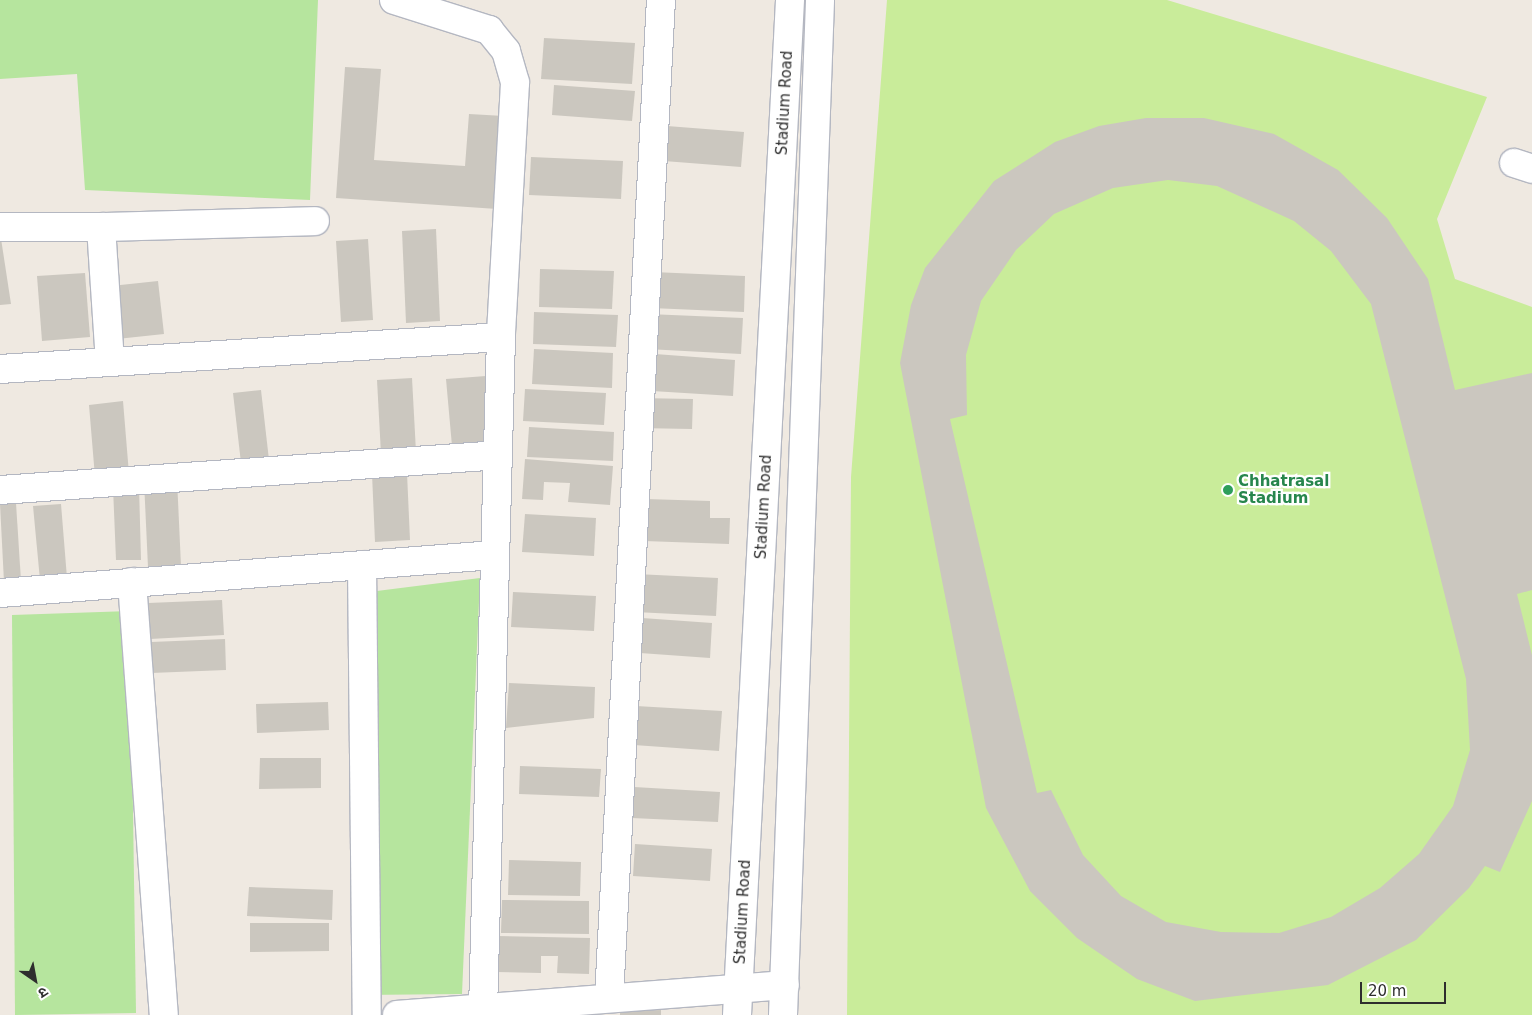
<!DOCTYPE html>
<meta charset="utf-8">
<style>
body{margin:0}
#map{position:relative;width:1532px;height:1015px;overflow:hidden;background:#efe9e1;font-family:"DejaVu Sans","Noto Sans Devanagari",sans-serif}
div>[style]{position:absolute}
.green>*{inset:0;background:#b6e59e}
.pitch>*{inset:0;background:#c9ec9a}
.building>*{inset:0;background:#cbc7bf}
.roads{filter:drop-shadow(1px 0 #b4b7c1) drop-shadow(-1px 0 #b4b7c1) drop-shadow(0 1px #b4b7c1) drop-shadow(0 -1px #b4b7c1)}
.minor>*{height:28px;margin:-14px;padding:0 14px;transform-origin:14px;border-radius:14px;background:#fff}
.dots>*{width:14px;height:14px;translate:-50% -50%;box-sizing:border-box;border:2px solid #fff;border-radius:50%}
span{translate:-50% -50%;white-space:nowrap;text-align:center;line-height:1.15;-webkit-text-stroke:4.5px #fff;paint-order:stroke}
.street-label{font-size:15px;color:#2e2e2e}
.leisure-label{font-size:15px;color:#27864d;font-weight:700}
.left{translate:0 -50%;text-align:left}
.north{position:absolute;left:10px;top:955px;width:50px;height:50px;-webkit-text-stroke:4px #fff;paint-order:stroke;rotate:147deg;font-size:14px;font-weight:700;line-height:20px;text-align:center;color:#2e2e2e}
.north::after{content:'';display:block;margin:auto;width:18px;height:22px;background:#2e2e2e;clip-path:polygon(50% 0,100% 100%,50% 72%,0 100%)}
.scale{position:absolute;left:1360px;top:982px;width:86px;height:22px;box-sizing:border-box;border:2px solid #2e2e2e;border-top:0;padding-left:6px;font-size:15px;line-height:18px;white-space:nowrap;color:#2e2e2e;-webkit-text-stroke:4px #fff;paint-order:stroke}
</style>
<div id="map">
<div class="green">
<div style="clip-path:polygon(0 0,318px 0,310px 200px,85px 190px,77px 74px,0 79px)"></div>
<div style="clip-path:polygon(480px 578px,462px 994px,361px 995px,353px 594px)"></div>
<div style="clip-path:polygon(130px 611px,136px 1013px,15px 1015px,12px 615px)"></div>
</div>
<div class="pitch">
<div style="clip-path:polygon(887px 0,1167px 0,1487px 97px,1437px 219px,1455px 279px,1532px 307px,1532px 1015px,847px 1015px,851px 477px)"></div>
</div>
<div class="building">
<div style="clip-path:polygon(544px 38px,635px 43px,632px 84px,541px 79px)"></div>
<div style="clip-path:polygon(345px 67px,381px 69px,374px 160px,465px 166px,469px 114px,504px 116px,497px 209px,336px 198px)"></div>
<div style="clip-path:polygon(554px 85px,635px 91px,632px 121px,552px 115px)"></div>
<div style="clip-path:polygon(evenodd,1146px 118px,1204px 118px,1274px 134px,1338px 170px,1387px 218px,1428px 279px,1455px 390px,1532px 373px,1532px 590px,1517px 594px,1532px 655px,1532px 801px,1500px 872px,1485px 866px,1469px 888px,1416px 940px,1328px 985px,1195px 1001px,1137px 979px,1077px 938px,1030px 891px,986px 808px,900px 363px,911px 305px,925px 268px,994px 181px,1055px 142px,1099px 126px,1146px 118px,1168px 180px,1217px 186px,1294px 221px,1331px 251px,1371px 304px,1466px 679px,1470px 750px,1453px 806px,1419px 854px,1380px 888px,1331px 917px,1279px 933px,1221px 932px,1166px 922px,1121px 896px,1083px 855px,1051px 790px,1037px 793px,950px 419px,967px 415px,966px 355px,981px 301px,1016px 250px,1054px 214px,1113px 188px,1168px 180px)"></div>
<div style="clip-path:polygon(667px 126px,744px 132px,741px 167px,664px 161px)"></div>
<div style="clip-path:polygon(531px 157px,623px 161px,621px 199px,529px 195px)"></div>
<div style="clip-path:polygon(436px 229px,440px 321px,406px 323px,402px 231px)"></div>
<div style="clip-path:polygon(0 232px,11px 304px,0 305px)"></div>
<div style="clip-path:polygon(368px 239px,373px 320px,341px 322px,336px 241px)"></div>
<div style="clip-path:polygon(540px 269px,614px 271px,612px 309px,539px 307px)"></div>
<div style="clip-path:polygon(653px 272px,745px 276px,744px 312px,651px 308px)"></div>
<div style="clip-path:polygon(85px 273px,90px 337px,42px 341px,37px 276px)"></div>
<div style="clip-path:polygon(158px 281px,164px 334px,117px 339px,111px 286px)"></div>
<div style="clip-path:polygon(534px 312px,618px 315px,616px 347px,533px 344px)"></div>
<div style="clip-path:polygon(648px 314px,743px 318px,741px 354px,647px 349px)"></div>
<div style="clip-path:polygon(534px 349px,613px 353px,612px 388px,532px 384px)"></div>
<div style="clip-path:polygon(655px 354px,735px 360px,733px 396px,652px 391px)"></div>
<div style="clip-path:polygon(486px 376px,492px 442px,452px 446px,446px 379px)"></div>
<div style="clip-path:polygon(412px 378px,416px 452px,381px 454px,377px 380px)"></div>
<div style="clip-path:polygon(525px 389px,606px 393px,604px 425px,523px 421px)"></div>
<div style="clip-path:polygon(261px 390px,269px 460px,241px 463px,233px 393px)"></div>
<div style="clip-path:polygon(637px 398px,693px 399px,692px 429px,637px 428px)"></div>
<div style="clip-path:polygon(123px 401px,129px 474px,95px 477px,89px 405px)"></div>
<div style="clip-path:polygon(529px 427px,614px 432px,613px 461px,527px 457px)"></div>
<div style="clip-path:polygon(525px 459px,613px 466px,610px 505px,568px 502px,570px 483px,544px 482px,543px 500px,522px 499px)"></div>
<div style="clip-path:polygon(407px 473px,410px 540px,375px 542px,372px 474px)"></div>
<div style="clip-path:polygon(177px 479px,181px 566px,148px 567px,144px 481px)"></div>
<div style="clip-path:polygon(139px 486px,141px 560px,116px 560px,113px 487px)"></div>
<div style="clip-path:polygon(646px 499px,710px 501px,710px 518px,730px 518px,729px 544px,644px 541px)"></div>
<div style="clip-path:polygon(16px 503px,21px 581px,4px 582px,0 504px)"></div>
<div style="clip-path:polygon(61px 504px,67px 578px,40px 580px,33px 506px)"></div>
<div style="clip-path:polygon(525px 514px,596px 518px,594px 556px,522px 552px)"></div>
<div style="clip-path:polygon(636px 574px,718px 578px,716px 616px,635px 612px)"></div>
<div style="clip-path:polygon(513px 592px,596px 596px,594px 631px,511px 627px)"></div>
<div style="clip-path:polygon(222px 600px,224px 635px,150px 639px,148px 603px)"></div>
<div style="clip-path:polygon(628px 617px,712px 623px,710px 658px,626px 652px)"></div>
<div style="clip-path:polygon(225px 639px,226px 670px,151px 673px,151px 642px)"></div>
<div style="clip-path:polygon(509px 683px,595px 687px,594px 718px,506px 728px)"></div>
<div style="clip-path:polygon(328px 702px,329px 730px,257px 733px,256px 704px)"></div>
<div style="clip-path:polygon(636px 706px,722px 711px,719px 751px,634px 745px)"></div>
<div style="clip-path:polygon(260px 758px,321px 758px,321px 788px,259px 789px)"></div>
<div style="clip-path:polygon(520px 766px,601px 769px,599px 797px,519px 794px)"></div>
<div style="clip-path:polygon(634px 787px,720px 792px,718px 822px,632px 818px)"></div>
<div style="clip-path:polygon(635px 844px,712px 849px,710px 881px,633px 876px)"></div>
<div style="clip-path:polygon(509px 860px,581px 862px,580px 896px,508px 895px)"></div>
<div style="clip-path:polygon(249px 887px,333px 890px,332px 920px,247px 916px)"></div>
<div style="clip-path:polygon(502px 900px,589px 901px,589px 934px,501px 933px)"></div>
<div style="clip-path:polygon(250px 923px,329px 923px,329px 951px,250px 952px)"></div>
<div style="clip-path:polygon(497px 936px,590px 938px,589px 974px,557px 973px,558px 956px,541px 956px,541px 973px,496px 972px)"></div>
<div style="clip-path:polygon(661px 1010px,661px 1015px,620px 1015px,620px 1011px)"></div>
</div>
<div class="roads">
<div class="minor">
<div style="left:394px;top:0;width:100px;rotate:17.5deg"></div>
<div style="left:489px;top:30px;width:27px;rotate:51deg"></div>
<div style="left:506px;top:51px;width:33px;rotate:74deg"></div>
<div style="left:515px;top:83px;width:254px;rotate:93.2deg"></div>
<div style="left:501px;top:337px;width:672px;rotate:91.53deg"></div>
<div style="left:1514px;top:163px;width:19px;rotate:18deg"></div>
<div style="left:0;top:227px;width:101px"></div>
<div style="left:101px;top:227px;width:135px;rotate:86.2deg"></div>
<div style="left:101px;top:227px;width:214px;rotate:-1.6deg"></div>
<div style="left:0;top:369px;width:502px;rotate:-3.65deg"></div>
<div style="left:0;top:490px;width:498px;rotate:-4deg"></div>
<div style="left:362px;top:565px;width:450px;rotate:89.4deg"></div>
<div style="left:132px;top:582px;width:434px;rotate:85.8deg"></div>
<div style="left:0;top:593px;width:496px;rotate:-4.4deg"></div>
<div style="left:609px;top:998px;width:999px;rotate:-87.02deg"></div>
<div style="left:397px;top:1015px;width:389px;rotate:-4.4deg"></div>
<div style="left:737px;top:1015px;width:1016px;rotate:-87.01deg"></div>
<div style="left:783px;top:1015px;width:1016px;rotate:-87.91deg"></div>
</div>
</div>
<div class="dots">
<div style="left:1228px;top:490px;background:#2e9e5b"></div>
</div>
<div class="street-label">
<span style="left:785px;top:103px;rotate:-87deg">Stadium Road</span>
<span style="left:764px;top:507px;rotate:-87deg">Stadium Road</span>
<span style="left:743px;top:912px;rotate:-87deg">Stadium Road</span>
</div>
<div class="leisure-label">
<span class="left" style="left:1238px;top:490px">Chhatrasal<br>Stadium</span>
</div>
<div class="north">उ</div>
<div class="scale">20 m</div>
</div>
